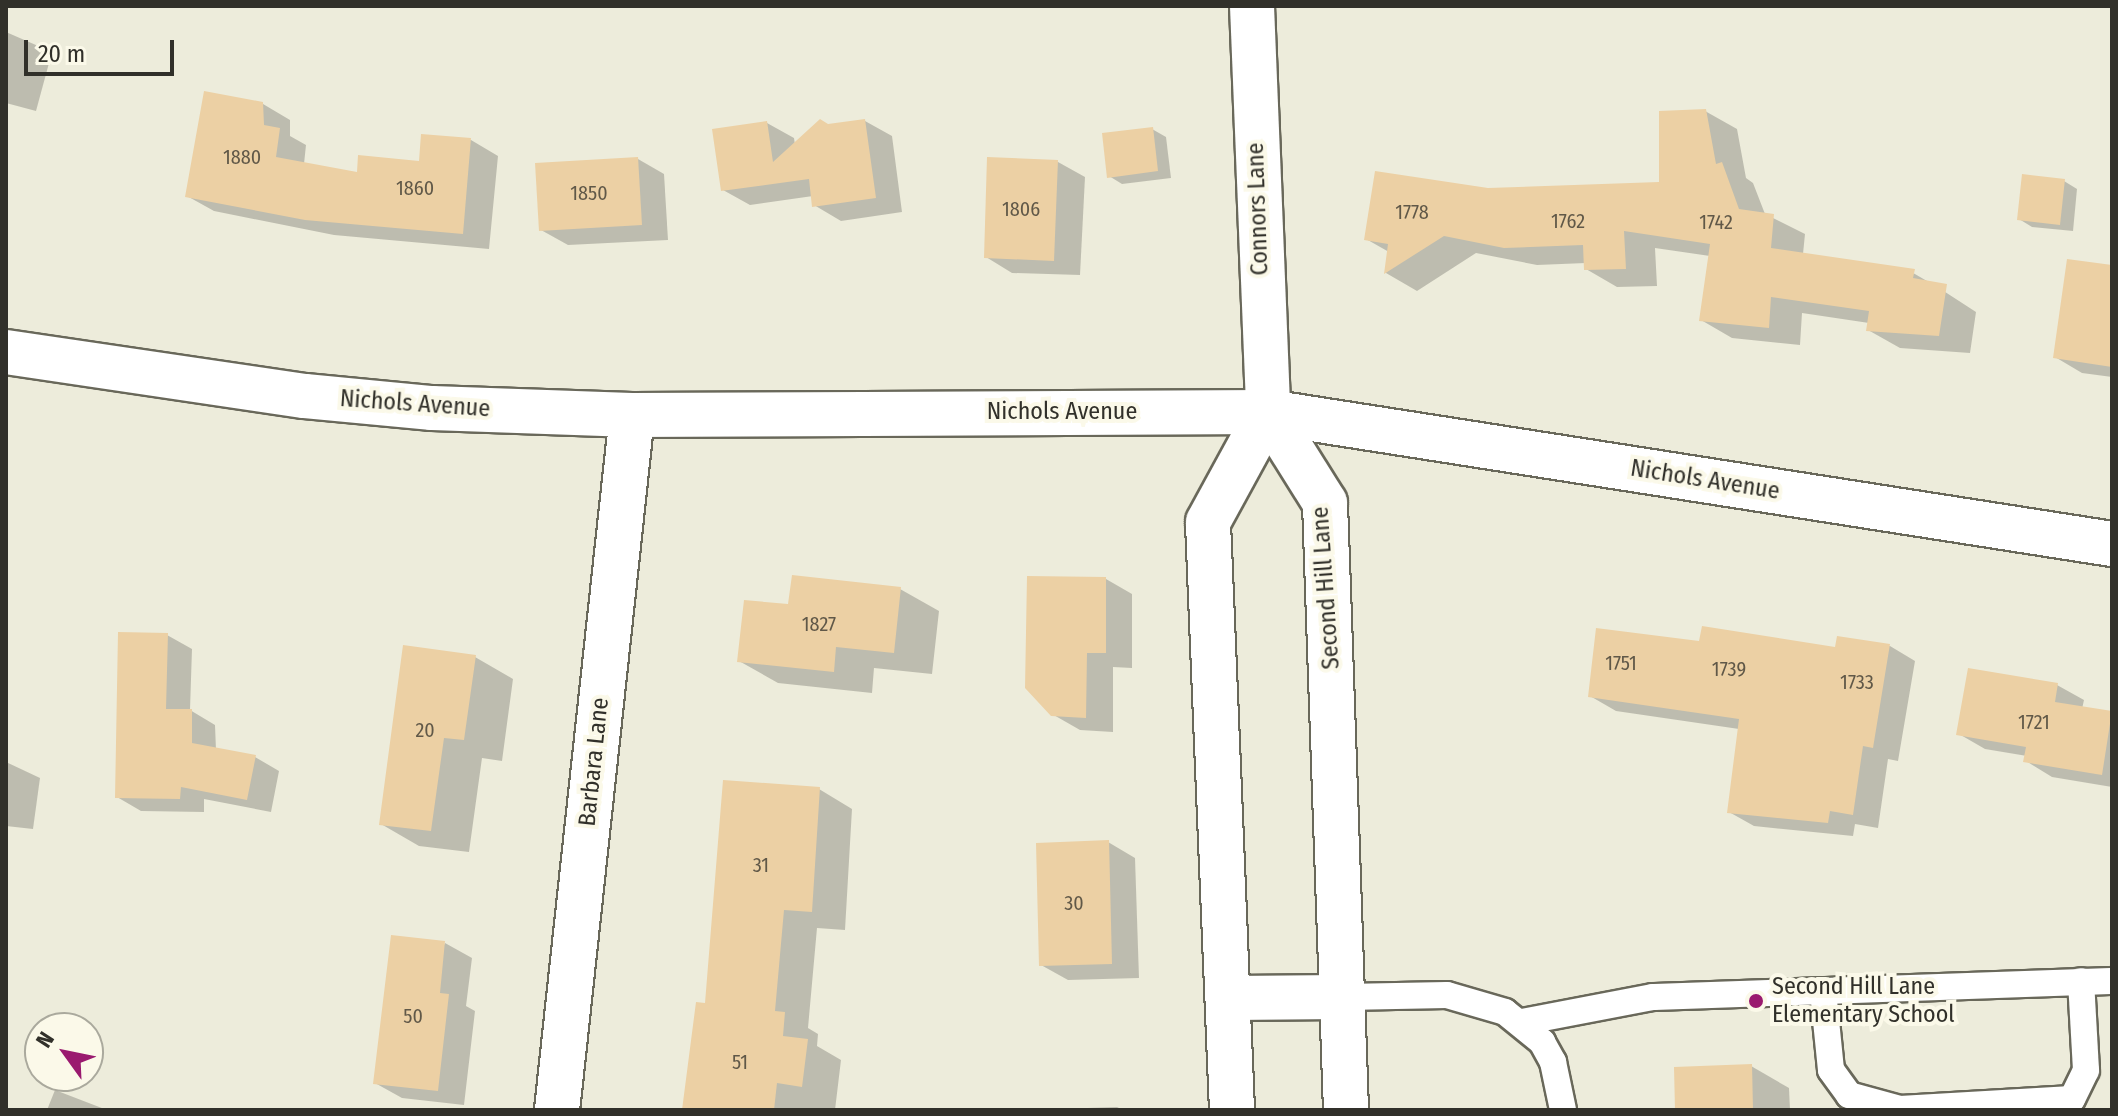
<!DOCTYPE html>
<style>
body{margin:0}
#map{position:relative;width:2118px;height:1116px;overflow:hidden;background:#edecdb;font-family:"Fira Sans Condensed",sans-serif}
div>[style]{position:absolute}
.shadow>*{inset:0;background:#0003}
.building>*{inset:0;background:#ecd0a4}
.roads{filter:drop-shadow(2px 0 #69685a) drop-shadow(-2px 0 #69685a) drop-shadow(0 2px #69685a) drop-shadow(0 -2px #69685a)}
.service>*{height:26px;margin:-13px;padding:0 13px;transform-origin:13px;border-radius:13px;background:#fff}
.minor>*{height:44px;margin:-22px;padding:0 22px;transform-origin:22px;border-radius:22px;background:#fff}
.tertiary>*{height:44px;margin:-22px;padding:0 22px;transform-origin:22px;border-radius:22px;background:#fff}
.secondary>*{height:44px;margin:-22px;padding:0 22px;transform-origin:22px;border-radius:22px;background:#fff}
.dots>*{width:22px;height:22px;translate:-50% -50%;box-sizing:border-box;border:4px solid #fbf9e9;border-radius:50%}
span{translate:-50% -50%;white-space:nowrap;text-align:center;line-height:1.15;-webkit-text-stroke:8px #fbf9e9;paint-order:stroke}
.number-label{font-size:20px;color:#605848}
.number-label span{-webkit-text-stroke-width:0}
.street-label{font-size:24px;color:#31302a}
.poi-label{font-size:24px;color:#31302a}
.left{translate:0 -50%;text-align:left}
.frame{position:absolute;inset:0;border:8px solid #31302a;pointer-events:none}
.north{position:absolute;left:24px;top:1012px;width:80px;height:80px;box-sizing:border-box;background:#fbf9e9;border:2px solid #aaa99d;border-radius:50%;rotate:303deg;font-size:22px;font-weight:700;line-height:32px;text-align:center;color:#31302a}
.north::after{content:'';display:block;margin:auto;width:28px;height:36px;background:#9a1a6f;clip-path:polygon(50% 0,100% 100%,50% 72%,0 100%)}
.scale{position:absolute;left:24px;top:40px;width:150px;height:36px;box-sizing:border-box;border:4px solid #31302a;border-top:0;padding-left:10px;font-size:24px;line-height:28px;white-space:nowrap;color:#31302a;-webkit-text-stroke:6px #fbf9e9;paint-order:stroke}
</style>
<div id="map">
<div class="shadow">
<div style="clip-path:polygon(6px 32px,52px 52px,36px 111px,6px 103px)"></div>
<div style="clip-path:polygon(263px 104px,290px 120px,290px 136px,306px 145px,304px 164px,359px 174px,421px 163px,423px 136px,471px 140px,498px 156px,489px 249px,334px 235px,214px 211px,187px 196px)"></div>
<div style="clip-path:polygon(1705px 111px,1737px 129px,1746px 178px,1753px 183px,1765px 214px,1805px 234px,1803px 254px,1908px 270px,1939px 288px,1976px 312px,1970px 353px,1900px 348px,1868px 330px,1869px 323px,1802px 313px,1800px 345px,1732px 338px,1701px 320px,1710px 256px,1655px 248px,1657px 286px,1617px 287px,1586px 269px,1586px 263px,1537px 265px,1476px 253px,1417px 291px,1386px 273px,1389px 252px,1366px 239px,1488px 190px,1661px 184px)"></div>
<div style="clip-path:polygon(865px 121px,892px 136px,902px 212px,841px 221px,814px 205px,813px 196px,750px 205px,723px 190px,767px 123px,794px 138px,795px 145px,828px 126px)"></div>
<div style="clip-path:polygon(1152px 129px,1166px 137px,1171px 178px,1122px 184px,1109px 176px)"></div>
<div style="clip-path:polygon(638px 159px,664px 174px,668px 240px,568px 245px,541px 230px)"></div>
<div style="clip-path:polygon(989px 159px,1058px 162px,1085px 177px,1080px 275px,1012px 273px,986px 257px)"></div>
<div style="clip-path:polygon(2064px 181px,2077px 189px,2073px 231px,2032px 227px,2019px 219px)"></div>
<div style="clip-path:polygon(2112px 316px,2112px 377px,2082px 373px,2055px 357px)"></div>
<div style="clip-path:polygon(1106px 579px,1132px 594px,1132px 668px,1113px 667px,1113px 732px,1080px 730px,1052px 714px)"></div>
<div style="clip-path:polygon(900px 589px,939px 611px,932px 674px,874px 668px,872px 693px,778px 683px,739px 661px,790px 606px)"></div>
<div style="clip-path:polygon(167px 635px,192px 649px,190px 710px,215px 725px,216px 750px,255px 757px,279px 771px,271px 812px,204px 799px,204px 812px,141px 811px,117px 797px)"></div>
<div style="clip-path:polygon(1701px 643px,1837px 650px,1890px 646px,1915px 661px,1898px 761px,1888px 759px,1878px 828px,1855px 824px,1853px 836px,1754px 826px,1729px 812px,1739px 729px,1616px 711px,1590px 696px)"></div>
<div style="clip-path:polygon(475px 657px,513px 679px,502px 761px,482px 758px,469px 852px,419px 846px,381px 824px)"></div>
<div style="clip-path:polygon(2057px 685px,2084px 700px,2082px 709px,2112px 714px,2112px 787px,2052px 777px,2026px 761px,2027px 756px,1985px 749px,1959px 734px)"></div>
<div style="clip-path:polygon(6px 762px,40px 778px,33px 829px,6px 826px)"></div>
<div style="clip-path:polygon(819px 789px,852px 809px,845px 930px,817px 928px,808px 1028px,818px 1034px,817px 1046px,841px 1060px,835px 1110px,684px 1110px,706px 1005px)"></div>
<div style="clip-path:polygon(1108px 842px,1135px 858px,1139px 978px,1068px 980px,1041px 965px)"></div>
<div style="clip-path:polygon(445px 943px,472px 958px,466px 1006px,475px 1011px,464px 1105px,402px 1098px,375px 1083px)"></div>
<div style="clip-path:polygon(1751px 1066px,1789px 1088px,1790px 1110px,1677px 1110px)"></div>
<div style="clip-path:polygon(55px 1090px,107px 1110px,47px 1110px)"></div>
<div style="clip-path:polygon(1117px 1107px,1123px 1110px,1057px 1110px,1057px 1109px)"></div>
</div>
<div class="building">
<div style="clip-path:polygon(204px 91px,263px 102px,264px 125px,280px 128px,276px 157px,357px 172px,358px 155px,419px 161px,421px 134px,471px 138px,463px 234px,305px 220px,185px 197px)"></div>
<div style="clip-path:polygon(1706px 109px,1716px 164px,1722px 162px,1739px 209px,1774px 214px,1771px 248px,1915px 269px,1913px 278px,1947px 284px,1939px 336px,1866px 331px,1869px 311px,1771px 297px,1769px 328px,1699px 321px,1710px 244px,1624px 231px,1626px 269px,1584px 270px,1583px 245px,1504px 248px,1444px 236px,1384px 274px,1388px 244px,1364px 240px,1375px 171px,1488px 188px,1659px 182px,1659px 111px)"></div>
<div style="clip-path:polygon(820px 119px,828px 124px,865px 119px,876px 198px,812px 207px,809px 179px,721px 191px,712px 129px,767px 121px,773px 162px)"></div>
<div style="clip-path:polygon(1153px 127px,1158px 171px,1107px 178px,1102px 133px)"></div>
<div style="clip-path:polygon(638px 157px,642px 225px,539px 231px,535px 163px)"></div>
<div style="clip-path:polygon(987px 157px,1058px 160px,1054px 261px,984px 258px)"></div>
<div style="clip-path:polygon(2022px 174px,2065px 179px,2060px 225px,2017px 220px)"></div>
<div style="clip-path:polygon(2067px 259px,2112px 265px,2112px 367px,2053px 358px)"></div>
<div style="clip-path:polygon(792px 575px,901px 587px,894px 653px,836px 647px,834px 672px,737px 662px,744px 600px,788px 604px)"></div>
<div style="clip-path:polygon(1027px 576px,1106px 577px,1106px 653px,1087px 653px,1086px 718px,1051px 716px,1025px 688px)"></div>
<div style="clip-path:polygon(1702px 626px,1835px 647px,1837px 636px,1890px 644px,1873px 748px,1863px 746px,1853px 815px,1830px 811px,1828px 823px,1727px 813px,1739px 719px,1588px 697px,1596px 628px,1699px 641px)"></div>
<div style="clip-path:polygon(118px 632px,168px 633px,166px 709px,192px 709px,192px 743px,256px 755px,247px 800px,181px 787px,180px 799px,115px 798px)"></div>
<div style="clip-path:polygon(403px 645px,476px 655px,464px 740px,444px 738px,431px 831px,379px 825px)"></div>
<div style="clip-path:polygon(1968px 668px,2058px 683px,2055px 702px,2112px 711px,2102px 775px,2023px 762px,2026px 747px,1956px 735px)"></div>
<div style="clip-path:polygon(723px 780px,820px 787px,812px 912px,784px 910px,775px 1011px,785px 1012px,783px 1036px,808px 1039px,802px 1087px,777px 1083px,774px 1110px,682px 1110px,696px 1002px,705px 1003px)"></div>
<div style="clip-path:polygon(1109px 840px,1112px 964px,1039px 966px,1036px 843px)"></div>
<div style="clip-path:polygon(391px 935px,445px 941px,440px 993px,449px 994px,438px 1091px,373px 1084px)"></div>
<div style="clip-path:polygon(1752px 1064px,1753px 1110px,1675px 1110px,1674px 1067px)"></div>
</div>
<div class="roads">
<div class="service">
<div style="left:1823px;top:991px;width:79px;rotate:84.2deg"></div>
<div style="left:1831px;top:1070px;width:31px;rotate:54deg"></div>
<div style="left:1849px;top:1095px;width:53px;rotate:15.4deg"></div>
<div style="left:1900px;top:1109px;width:172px;rotate:-3.3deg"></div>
<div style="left:2072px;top:1099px;width:32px;rotate:-64deg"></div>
<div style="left:2086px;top:1070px;width:89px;rotate:-93.2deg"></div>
<div style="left:1345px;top:997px;width:102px;rotate:-1.1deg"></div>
<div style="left:1447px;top:995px;width:60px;rotate:16.3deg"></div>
<div style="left:1505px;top:1012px;width:48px;rotate:39deg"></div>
<div style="left:1542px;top:1042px;width:23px;rotate:61deg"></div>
<div style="left:1553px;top:1062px;width:49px;rotate:78.2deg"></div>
<div style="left:1522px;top:1022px;width:133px;rotate:-10.8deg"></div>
<div style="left:1653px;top:997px;width:459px;rotate:-2deg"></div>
</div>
<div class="minor">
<div style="left:557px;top:1110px;width:699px;rotate:-83.84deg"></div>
</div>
<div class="tertiary">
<div style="left:1252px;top:6px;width:406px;rotate:87.7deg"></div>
<div style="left:1268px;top:412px;width:107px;rotate:57.9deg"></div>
<div style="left:1325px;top:503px;width:607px;rotate:88.02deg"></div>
<div style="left:1228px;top:998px;width:117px;rotate:-0.5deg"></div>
<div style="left:1232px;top:1110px;width:588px;rotate:-92.34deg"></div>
<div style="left:1208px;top:522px;width:125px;rotate:-61.4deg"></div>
</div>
<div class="secondary">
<div style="left:6px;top:352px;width:302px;rotate:8.4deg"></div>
<div style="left:305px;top:396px;width:128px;rotate:5.4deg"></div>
<div style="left:432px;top:408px;width:200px;rotate:2deg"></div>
<div style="left:632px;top:415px;width:636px;rotate:-0.27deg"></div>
<div style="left:1268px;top:412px;width:854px;rotate:8.89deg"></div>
</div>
</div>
<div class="dots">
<div style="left:1756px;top:1001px;background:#9a1a6f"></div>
</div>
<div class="number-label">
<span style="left:242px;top:157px">1880</span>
<span style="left:415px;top:188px">1860</span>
<span style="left:589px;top:193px">1850</span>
<span style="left:1021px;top:209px">1806</span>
<span style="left:1412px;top:212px">1778</span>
<span style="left:1568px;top:221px">1762</span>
<span style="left:1716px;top:222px">1742</span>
<span style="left:819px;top:624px">1827</span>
<span style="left:1621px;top:663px">1751</span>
<span style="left:1729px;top:669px">1739</span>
<span style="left:1857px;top:682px">1733</span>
<span style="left:2034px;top:722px">1721</span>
<span style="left:425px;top:730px">20</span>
<span style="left:761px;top:865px">31</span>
<span style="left:1074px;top:903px">30</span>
<span style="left:413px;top:1016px">50</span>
<span style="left:740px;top:1062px">51</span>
</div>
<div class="street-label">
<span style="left:1258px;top:209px;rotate:-92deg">Connors Lane</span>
<span style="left:415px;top:404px;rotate:4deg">Nichols Avenue</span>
<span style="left:1062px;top:412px">Nichols Avenue</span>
<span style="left:1705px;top:480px;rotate:9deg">Nichols Avenue</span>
<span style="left:1326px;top:588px;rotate:-94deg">Second Hill Lane</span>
<span style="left:594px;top:762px;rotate:-84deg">Barbara Lane</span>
</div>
<div class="poi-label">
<span class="left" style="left:1772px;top:1001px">Second Hill Lane<br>Elementary School</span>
</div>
<div class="frame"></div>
<div class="north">N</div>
<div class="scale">20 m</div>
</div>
